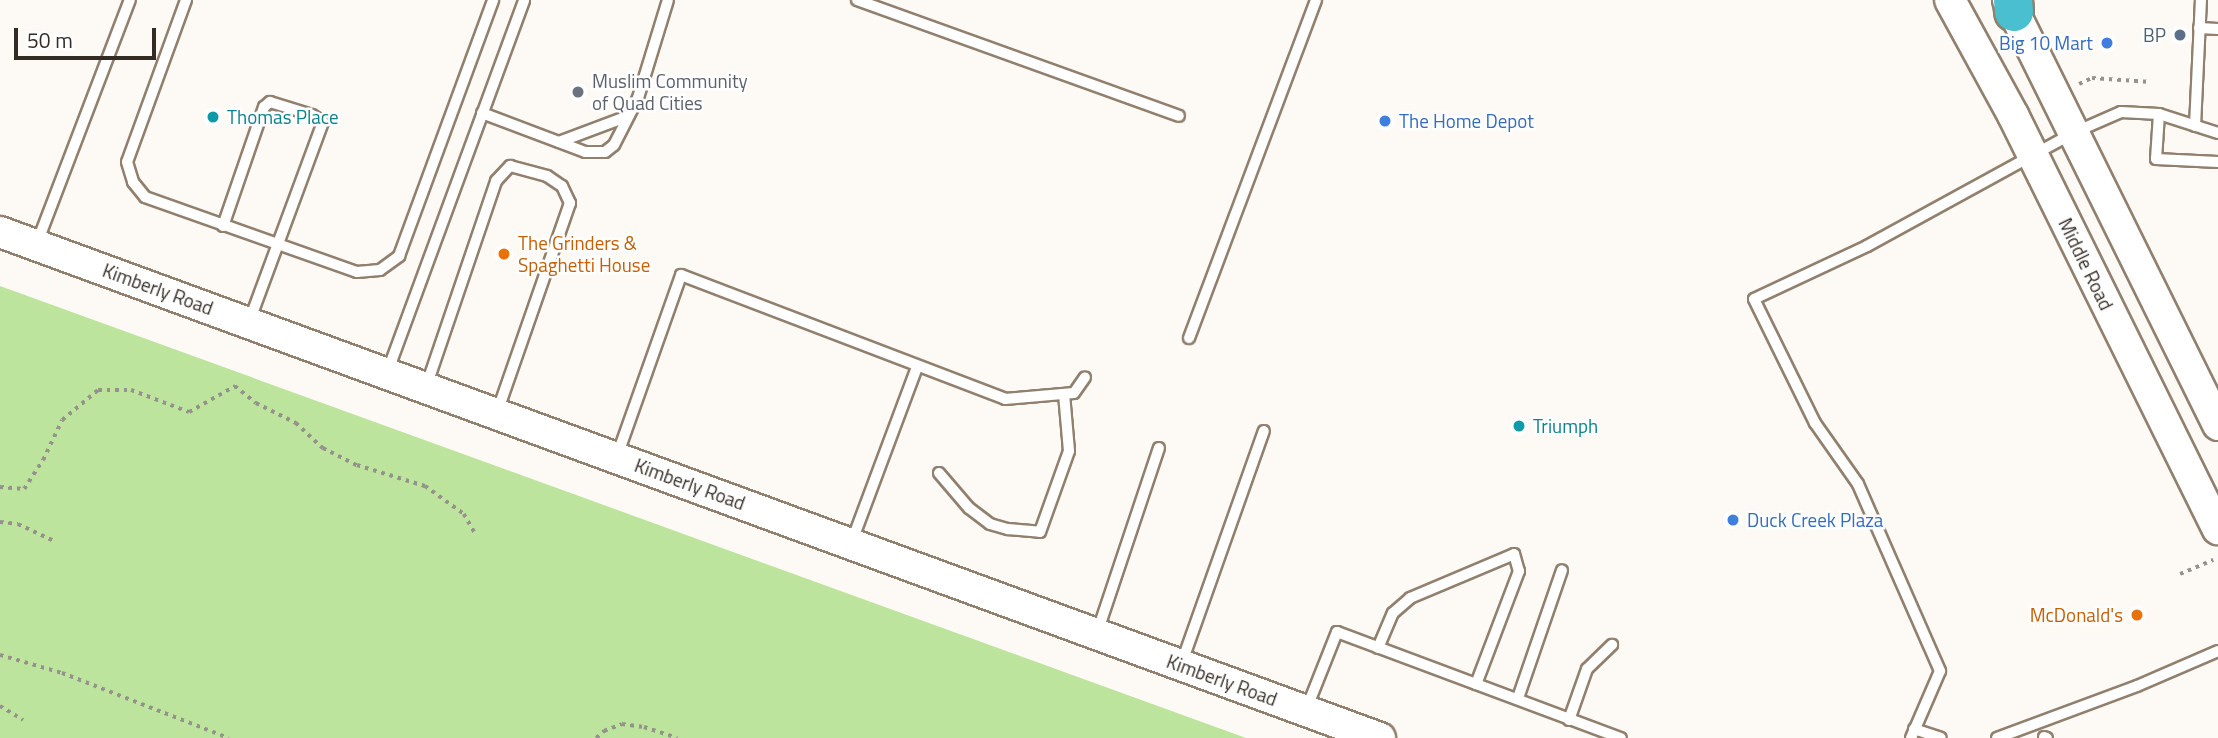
<!DOCTYPE html>
<style>
body{margin:0}
#map{position:relative;width:2218px;height:738px;overflow:hidden;background:#fdf9f5;font-family:"Titillium Web",sans-serif}
div>[style]{position:absolute}
.green>*{inset:0;background:#bde49c}
.path>*{height:3.5px;margin-top:-1.75px;transform-origin:0;background:repeating-linear-gradient(90deg,#96918b 0 3.5px,transparent 0 8.5px)}
.roads{filter:drop-shadow(2px 0 #91806e) drop-shadow(-2px 0 #91806e) drop-shadow(0 2px #91806e) drop-shadow(0 -2px #91806e)}
.service>*{height:10px;margin:-5px;padding:0 5px;transform-origin:5px;border-radius:5px;background:#fff}
.secondary>*{height:30px;margin:-15px;padding:0 15px;transform-origin:15px;border-radius:15px;background:#fff}
.motorway>*{height:38px;margin:-19px;padding:0 19px;transform-origin:19px;border-radius:19px;background:#49bfd0}
.dots>*{width:19px;height:19px;translate:-50% -50%;box-sizing:border-box;border:4px solid #fff;border-radius:50%}
span{translate:-50% -50%;white-space:nowrap;text-align:center;line-height:1.15;-webkit-text-stroke:5px #fff;paint-order:stroke}
.service-label{font-size:19px;color:#4e5e75}
.right{translate:-100% -50%;text-align:right}
.shop-label{font-size:19px;color:#366cbe}
.left{translate:0 -50%;text-align:left}
.worship-label{font-size:19px;color:#5b616d}
.culture-label{font-size:19px;color:#0d838f}
.food-label{font-size:19px;color:#c56008}
.street-label{font-size:19px;color:#332c25}
.scale{position:absolute;left:14px;top:28px;width:142px;height:32px;box-sizing:border-box;border:4px solid #332c25;border-top:0;padding-left:9px;font-size:21px;line-height:24px;white-space:nowrap;color:#332c25;-webkit-text-stroke:5px #fff;paint-order:stroke}
</style>
<div id="map">
<div class="green">
<div style="clip-path:polygon(0 286px,1246px 738px,0 738px)"></div>
</div>
<div class="path">
<div style="left:2079px;top:84px;width:14px;rotate:-25deg"></div>
<div style="left:2092px;top:78px;width:59px;rotate:3.9deg"></div>
<div style="left:0;top:487px;width:24px;rotate:5deg"></div>
<div style="left:24px;top:489px;width:35px;rotate:-57deg"></div>
<div style="left:43px;top:460px;width:44px;rotate:-64.6deg"></div>
<div style="left:62px;top:420px;width:47px;rotate:-39.8deg"></div>
<div style="left:98px;top:390px;width:33px"></div>
<div style="left:131px;top:390px;width:62px;rotate:20.8deg"></div>
<div style="left:189px;top:412px;width:53px;rotate:-29.5deg"></div>
<div style="left:235px;top:386px;width:27px;rotate:39deg"></div>
<div style="left:256px;top:403px;width:45px;rotate:26.6deg"></div>
<div style="left:296px;top:423px;width:37px;rotate:43deg"></div>
<div style="left:323px;top:448px;width:38px;rotate:27deg"></div>
<div style="left:357px;top:465px;width:71px;rotate:17.2deg"></div>
<div style="left:425px;top:486px;width:48px;rotate:35.7deg"></div>
<div style="left:464px;top:514px;width:22px;rotate:60deg"></div>
<div style="left:0;top:522px;width:18px;rotate:6deg"></div>
<div style="left:18px;top:524px;width:42px;rotate:25.3deg"></div>
<div style="left:2180px;top:574px;width:36px;rotate:-23deg"></div>
<div style="left:0;top:655px;width:65px;rotate:16.2deg"></div>
<div style="left:62px;top:673px;width:179px;rotate:21.3deg"></div>
<div style="left:0;top:706px;width:27px;rotate:31deg"></div>
<div style="left:596px;top:738px;width:11px;rotate:-41deg"></div>
<div style="left:604px;top:731px;width:19px;rotate:-21deg"></div>
<div style="left:622px;top:724px;width:22px;rotate:8deg"></div>
<div style="left:644px;top:727px;width:35px;rotate:18deg"></div>
</div>
<div class="roads">
<div class="service">
<div style="left:186px;top:0;width:172px;rotate:110deg"></div>
<div style="left:127px;top:162px;width:21px;rotate:73deg"></div>
<div style="left:133px;top:182px;width:19px;rotate:51deg"></div>
<div style="left:145px;top:197px;width:225px;rotate:19.5deg"></div>
<div style="left:357px;top:272px;width:23px;rotate:-5deg"></div>
<div style="left:380px;top:270px;width:24px;rotate:-36deg"></div>
<div style="left:399px;top:256px;width:273px;rotate:-69.8deg"></div>
<div style="left:857px;top:0;width:342px;rotate:19.8deg"></div>
<div style="left:2199px;top:28px;width:19px;rotate:3deg"></div>
<div style="left:482px;top:113px;width:110px;rotate:20.7deg"></div>
<div style="left:585px;top:152px;width:20px"></div>
<div style="left:605px;top:152px;width:11px;rotate:-38deg"></div>
<div style="left:614px;top:145px;width:53px;rotate:-62.9deg"></div>
<div style="left:638px;top:98px;width:102px;rotate:-73deg"></div>
<div style="left:2195px;top:126px;width:126px;rotate:-87.3deg"></div>
<div style="left:2218px;top:133px;width:62px;rotate:-162.1deg"></div>
<div style="left:2159px;top:114px;width:45px;rotate:93.8deg"></div>
<div style="left:2156px;top:159px;width:62px;rotate:2.8deg"></div>
<div style="left:559px;top:142px;width:74px;rotate:-20.6deg"></div>
<div style="left:223px;top:226px;width:126px;rotate:-71deg"></div>
<div style="left:264px;top:107px;width:8px;rotate:-40deg"></div>
<div style="left:270px;top:102px;width:44px;rotate:17.2deg"></div>
<div style="left:312px;top:115px;width:13px;rotate:32deg"></div>
<div style="left:323px;top:122px;width:213px;rotate:110.3deg"></div>
<div style="left:37px;top:243px;width:260px;rotate:-69.1deg"></div>
<div style="left:1189px;top:338px;width:361px;rotate:-69.4deg"></div>
<div style="left:387px;top:373px;width:397px;rotate:-69.8deg"></div>
<div style="left:426px;top:387px;width:218px;rotate:-71.2deg"></div>
<div style="left:496px;top:181px;width:21px;rotate:-47deg"></div>
<div style="left:510px;top:166px;width:38px;rotate:15deg"></div>
<div style="left:547px;top:176px;width:18px;rotate:34deg"></div>
<div style="left:562px;top:186px;width:19px;rotate:65deg"></div>
<div style="left:570px;top:203px;width:222px;rotate:109.2deg"></div>
<div style="left:617px;top:456px;width:192px;rotate:-70.5deg"></div>
<div style="left:681px;top:275px;width:347px;rotate:20.9deg"></div>
<div style="left:1005px;top:399px;width:69px;rotate:-5deg"></div>
<div style="left:1074px;top:393px;width:19px;rotate:-55deg"></div>
<div style="left:939px;top:473px;width:46px;rotate:49.4deg"></div>
<div style="left:969px;top:508px;width:26px;rotate:37deg"></div>
<div style="left:990px;top:524px;width:19px;rotate:16deg"></div>
<div style="left:1008px;top:529px;width:32px;rotate:5deg"></div>
<div style="left:1040px;top:532px;width:86px;rotate:-70.3deg"></div>
<div style="left:1069px;top:451px;width:57px;rotate:-95deg"></div>
<div style="left:852px;top:541px;width:186px;rotate:-69.5deg"></div>
<div style="left:1097px;top:633px;width:195px;rotate:-71.5deg"></div>
<div style="left:1378px;top:648px;width:38px;rotate:-67deg"></div>
<div style="left:1393px;top:613px;width:23px;rotate:-41deg"></div>
<div style="left:1410px;top:598px;width:113px;rotate:-22.9deg"></div>
<div style="left:1514px;top:554px;width:18px;rotate:74deg"></div>
<div style="left:1519px;top:571px;width:121px;rotate:110.8deg"></div>
<div style="left:1182px;top:662px;width:245px;rotate:-70.5deg"></div>
<div style="left:1518px;top:698px;width:135px;rotate:-71deg"></div>
<div style="left:1306px;top:710px;width:84px;rotate:-68.3deg"></div>
<div style="left:1337px;top:632px;width:303px;rotate:20.5deg"></div>
<div style="left:1569px;top:720px;width:54px;rotate:-70.6deg"></div>
<div style="left:1587px;top:669px;width:35px;rotate:-44deg"></div>
<div style="left:1914px;top:729px;width:28px;rotate:18deg"></div>
<div style="left:2044px;top:737px;width:3px;rotate:18deg"></div>
<div style="left:1911px;top:738px;width:73px;rotate:-66.6deg"></div>
<div style="left:1940px;top:671px;width:204px;rotate:-113.7deg"></div>
<div style="left:1858px;top:484px;width:75px;rotate:-125.2deg"></div>
<div style="left:1815px;top:423px;width:138px;rotate:-116.2deg"></div>
<div style="left:1754px;top:299px;width:125px;rotate:-25.1deg"></div>
<div style="left:1867px;top:246px;width:235px;rotate:-28.7deg"></div>
<div style="left:2073px;top:133px;width:52px;rotate:-23.6deg"></div>
<div style="left:2121px;top:112px;width:38px;rotate:3deg"></div>
<div style="left:1997px;top:738px;width:149px;rotate:-20.4deg"></div>
<div style="left:2137px;top:686px;width:88px;rotate:-23.4deg"></div>
</div>
<div class="secondary">
<div style="left:1950px;top:0;width:131px;rotate:61.3deg"></div>
<div style="left:2013px;top:115px;width:462px;rotate:63.7deg"></div>
<div style="left:2008px;top:0;width:474px;rotate:63.7deg"></div>
<div style="left:0;top:232px;width:1470px;rotate:20.14deg"></div>
</div>
<div class="motorway">
<div style="left:2013px;top:0;width:12px;rotate:85deg"></div>
</div>
</div>
<div class="dots">
<div style="left:2180px;top:35px;background:#5c6f8a"></div>
<div style="left:2107px;top:43px;background:#3f7fe0"></div>
<div style="left:578px;top:92px;background:#6b7280"></div>
<div style="left:213px;top:117px;background:#0f9aa8"></div>
<div style="left:1385px;top:121px;background:#3f7fe0"></div>
<div style="left:504px;top:254px;background:#e8710a"></div>
<div style="left:1519px;top:426px;background:#0f9aa8"></div>
<div style="left:1733px;top:520px;background:#3f7fe0"></div>
<div style="left:2137px;top:615px;background:#e8710a"></div>
</div>
<div class="service-label">
<span class="right" style="left:2166px;top:35px">BP</span>
</div>
<div class="shop-label">
<span class="right" style="left:2093px;top:43px">Big 10 Mart</span>
<span class="left" style="left:1399px;top:121px">The Home Depot</span>
<span class="left" style="left:1747px;top:520px">Duck Creek Plaza</span>
</div>
<div class="worship-label">
<span class="left" style="left:592px;top:92px">Muslim Community<br>of Quad Cities</span>
</div>
<div class="culture-label">
<span class="left" style="left:227px;top:117px">Thomas Place</span>
<span class="left" style="left:1533px;top:426px">Triumph</span>
</div>
<div class="food-label">
<span class="left" style="left:518px;top:254px">The Grinders &amp;<br>Spaghetti House</span>
<span class="right" style="left:2123px;top:615px">McDonald's</span>
</div>
<div class="street-label">
<span style="left:2086px;top:264px;rotate:64deg">Middle Road</span>
<span style="left:158px;top:289px;rotate:20deg">Kimberly Road</span>
<span style="left:690px;top:484px;rotate:20deg">Kimberly Road</span>
<span style="left:1222px;top:680px;rotate:20deg">Kimberly Road</span>
</div>
<div class="scale">50 m</div>
</div>
